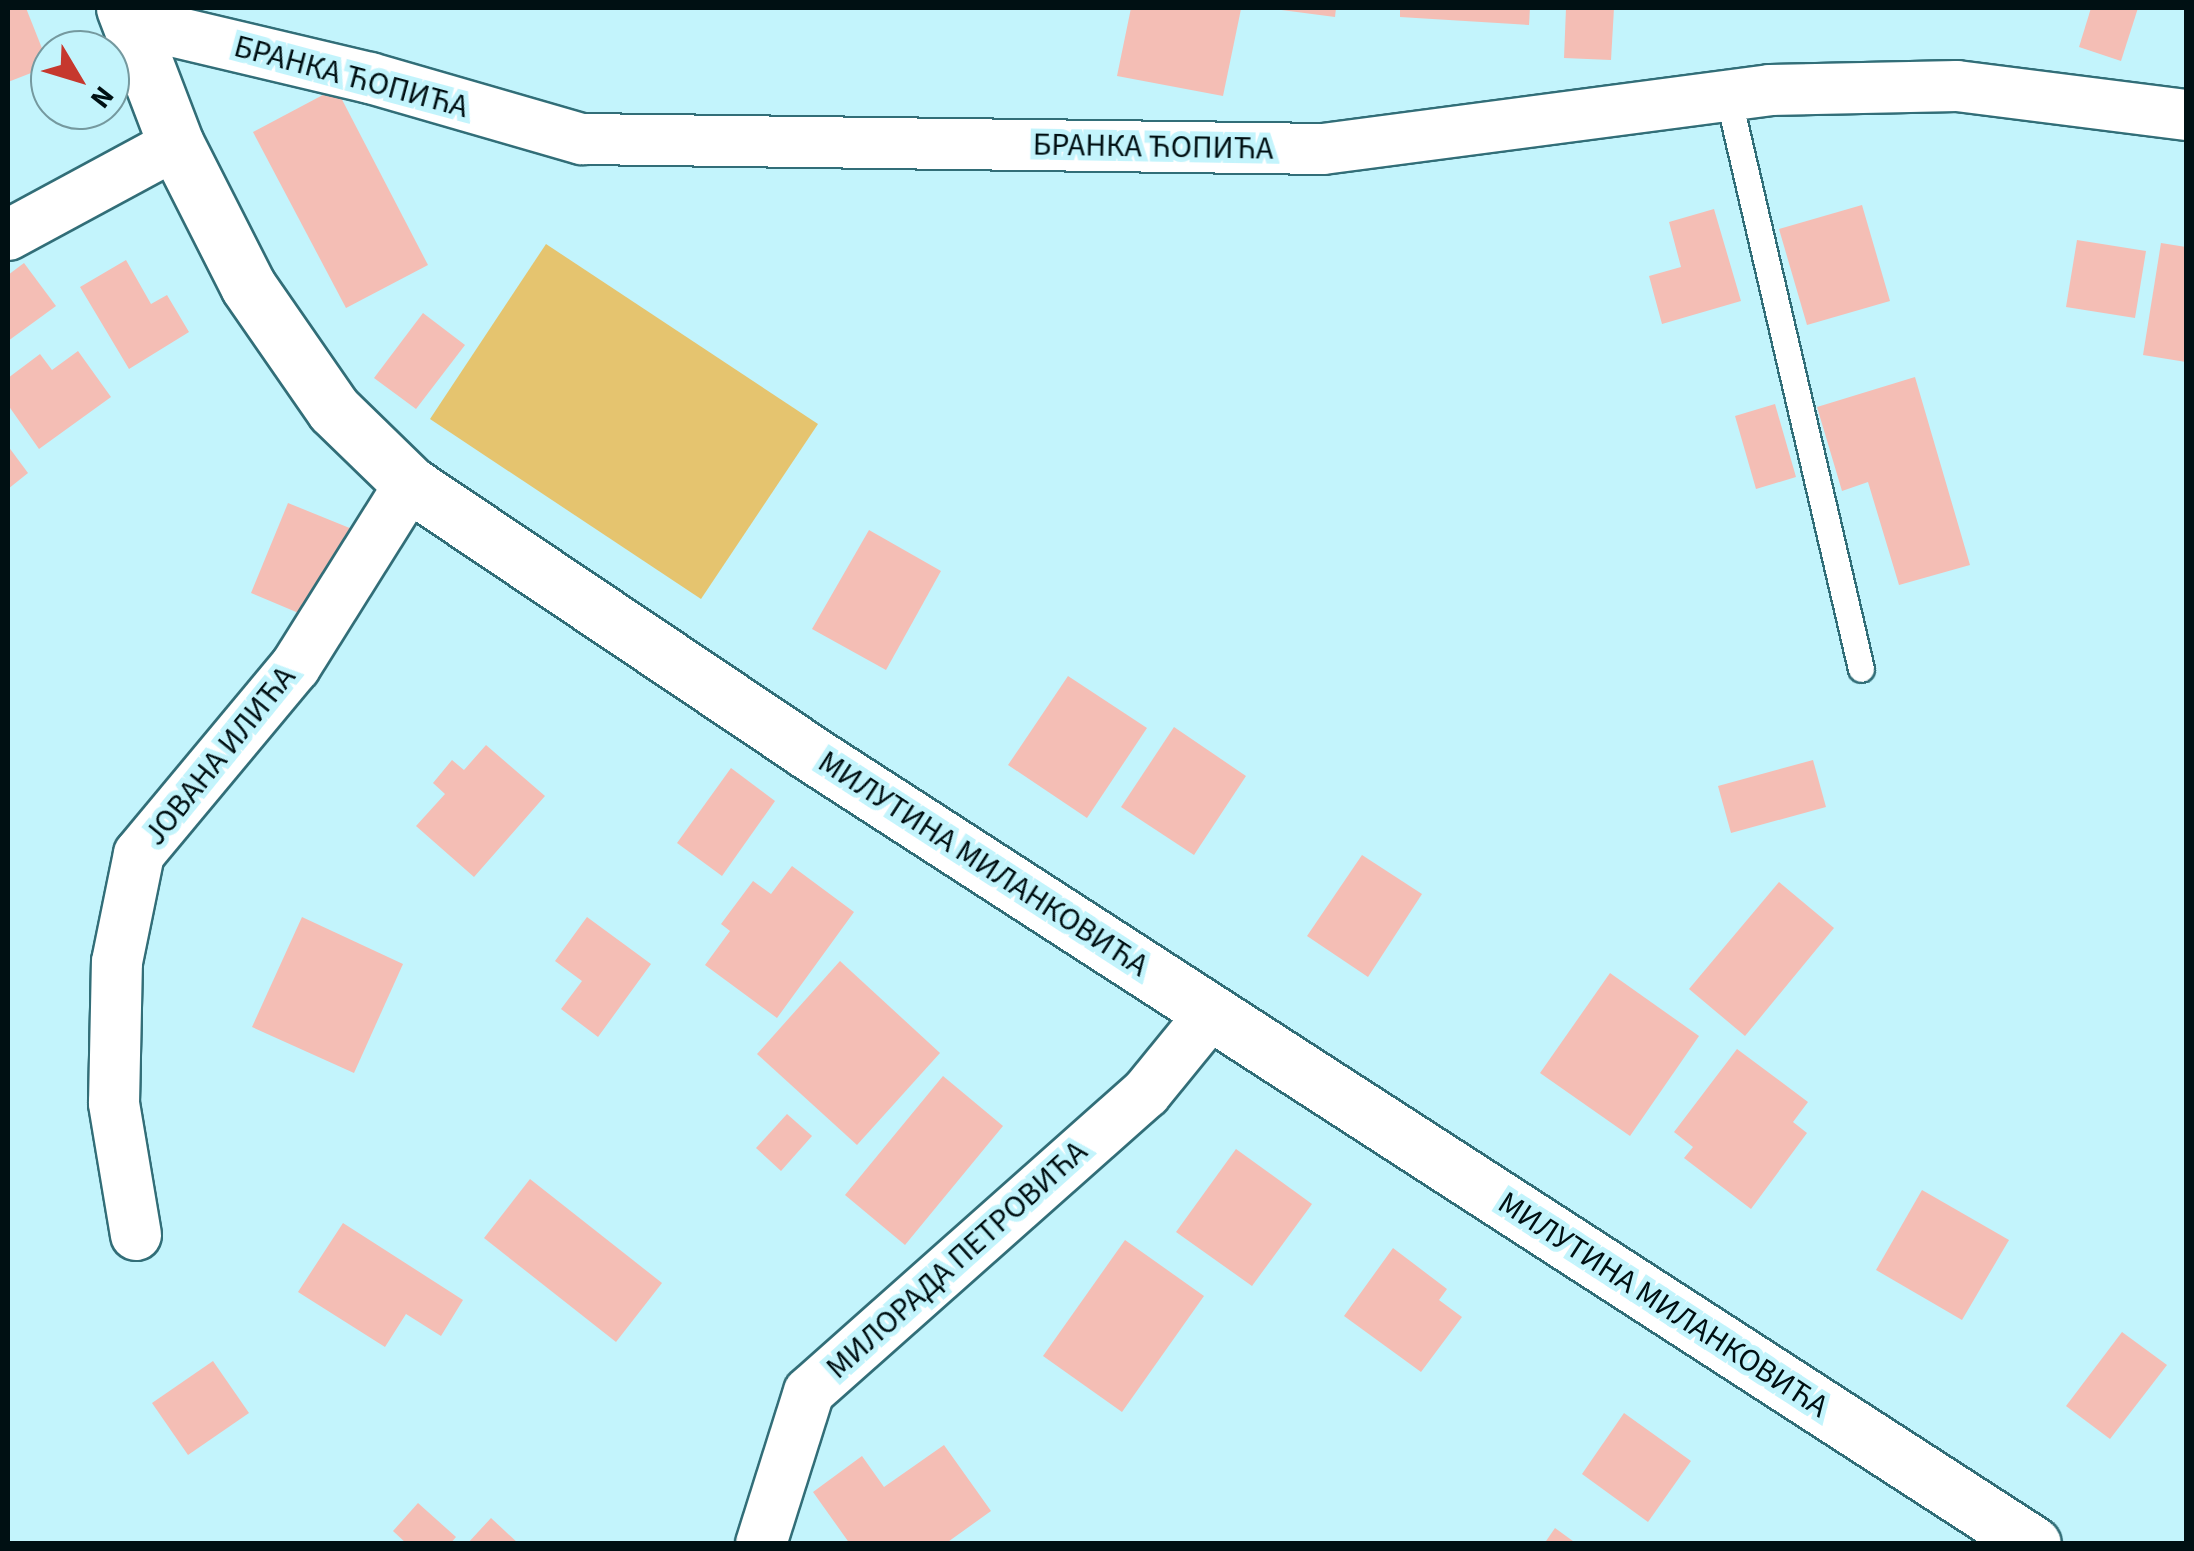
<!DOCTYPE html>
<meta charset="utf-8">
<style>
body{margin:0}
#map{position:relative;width:2194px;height:1551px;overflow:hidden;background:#c3f4fc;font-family:"Source Sans 3",sans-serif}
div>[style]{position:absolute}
.green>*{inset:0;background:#e5c46f}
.building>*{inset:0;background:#f4beb5}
.roads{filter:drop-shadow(2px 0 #326e78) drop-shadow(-2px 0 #326e78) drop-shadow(0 2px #326e78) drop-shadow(0 -2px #326e78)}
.service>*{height:25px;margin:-12.5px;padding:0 12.5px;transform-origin:12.5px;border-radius:12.5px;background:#fff}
.minor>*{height:50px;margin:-25px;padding:0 25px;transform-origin:25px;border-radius:25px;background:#fff}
.tertiary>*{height:55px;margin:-27.5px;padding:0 27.5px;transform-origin:27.5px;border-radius:27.5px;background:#fff}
span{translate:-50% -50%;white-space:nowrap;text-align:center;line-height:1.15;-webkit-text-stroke:10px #c3f4fc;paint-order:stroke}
.street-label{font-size:32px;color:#001013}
.frame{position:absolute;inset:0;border:10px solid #001013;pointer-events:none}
.north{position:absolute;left:30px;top:30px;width:100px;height:100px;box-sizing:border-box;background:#c3f4fc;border:2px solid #75999f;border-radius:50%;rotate:128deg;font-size:28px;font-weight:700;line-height:40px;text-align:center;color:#001013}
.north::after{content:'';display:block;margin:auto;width:35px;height:45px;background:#c6382e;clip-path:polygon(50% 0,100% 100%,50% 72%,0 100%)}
</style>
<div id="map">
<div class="green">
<div style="clip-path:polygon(546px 244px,818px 424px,701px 599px,430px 419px)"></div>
</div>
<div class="building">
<div style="clip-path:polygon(8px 8px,26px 8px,49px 66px,8px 82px)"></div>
<div style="clip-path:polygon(1131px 8px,1241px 9px,1223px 96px,1117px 76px)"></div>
<div style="clip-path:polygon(1266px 8px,1336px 8px,1335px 17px)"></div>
<div style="clip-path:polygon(1400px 8px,1530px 8px,1529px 25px,1400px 17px)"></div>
<div style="clip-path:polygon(1566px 8px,1614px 8px,1611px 60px,1564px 58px)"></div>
<div style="clip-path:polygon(2091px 8px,2138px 8px,2121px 61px,2079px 47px)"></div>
<div style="clip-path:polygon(336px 88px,428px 265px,346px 308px,253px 132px)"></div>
<div style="clip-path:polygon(1862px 205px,1890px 301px,1807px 325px,1779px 229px)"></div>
<div style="clip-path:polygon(1714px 209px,1741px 301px,1662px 324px,1649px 276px,1681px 267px,1669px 222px)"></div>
<div style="clip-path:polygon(2077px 240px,2146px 251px,2135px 318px,2066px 307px)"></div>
<div style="clip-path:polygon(2161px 243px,2186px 247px,2186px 362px,2143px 355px)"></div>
<div style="clip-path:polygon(126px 260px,151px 304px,167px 295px,189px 332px,129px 369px,80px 287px)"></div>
<div style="clip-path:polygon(24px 263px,56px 306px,8px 341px,8px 275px)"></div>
<div style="clip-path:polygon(423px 313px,465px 345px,416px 409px,374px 378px)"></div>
<div style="clip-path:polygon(78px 351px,111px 397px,39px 449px,8px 405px,8px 378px,40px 354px,52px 370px)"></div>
<div style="clip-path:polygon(1915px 377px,1970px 565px,1899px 585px,1868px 482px,1842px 491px,1817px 407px)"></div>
<div style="clip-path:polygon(1775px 404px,1796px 477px,1756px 489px,1735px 416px)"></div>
<div style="clip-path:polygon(8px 446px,28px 473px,8px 489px)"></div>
<div style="clip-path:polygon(288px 503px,357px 531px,320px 622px,251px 593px)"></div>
<div style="clip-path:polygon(869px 530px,941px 571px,886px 670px,812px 629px)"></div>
<div style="clip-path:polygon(1068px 676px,1147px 728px,1087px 818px,1008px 765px)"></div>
<div style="clip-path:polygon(1174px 727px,1246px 776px,1194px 855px,1121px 807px)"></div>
<div style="clip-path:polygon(486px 745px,545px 796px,474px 877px,416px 826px,445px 794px,433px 783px,452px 760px,464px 770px)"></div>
<div style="clip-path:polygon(1813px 760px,1826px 807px,1731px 833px,1718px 786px)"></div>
<div style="clip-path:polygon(731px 768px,775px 801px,722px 876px,677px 843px)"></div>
<div style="clip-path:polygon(1362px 855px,1422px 894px,1368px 977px,1307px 936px)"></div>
<div style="clip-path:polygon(792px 866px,854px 912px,777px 1018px,705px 965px,730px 931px,721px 924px,753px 881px,771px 894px)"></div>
<div style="clip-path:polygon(1779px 882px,1834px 928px,1745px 1036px,1689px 989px)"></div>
<div style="clip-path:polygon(302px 917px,403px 964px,354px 1073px,252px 1027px)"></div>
<div style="clip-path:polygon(587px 917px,651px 964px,598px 1037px,561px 1009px,582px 981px,555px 961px)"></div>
<div style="clip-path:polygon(840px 961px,940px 1053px,857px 1145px,757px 1054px)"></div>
<div style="clip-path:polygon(1610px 973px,1699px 1036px,1630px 1136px,1540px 1073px)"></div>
<div style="clip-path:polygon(1737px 1049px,1808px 1102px,1793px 1122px,1807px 1133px,1751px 1209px,1684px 1158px,1693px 1147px,1674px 1132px)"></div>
<div style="clip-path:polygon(943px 1076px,1003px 1126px,905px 1245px,845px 1195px)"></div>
<div style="clip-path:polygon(787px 1114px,812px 1136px,781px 1171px,756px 1148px)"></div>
<div style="clip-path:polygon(1236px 1149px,1312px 1204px,1252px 1286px,1176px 1232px)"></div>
<div style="clip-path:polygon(530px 1179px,662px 1283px,616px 1342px,484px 1238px)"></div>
<div style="clip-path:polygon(1922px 1190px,2009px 1240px,1962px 1320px,1876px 1270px)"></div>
<div style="clip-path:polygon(343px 1223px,463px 1300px,441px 1336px,406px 1314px,385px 1347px,298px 1292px)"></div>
<div style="clip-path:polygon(1125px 1240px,1204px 1296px,1122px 1412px,1043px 1356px)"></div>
<div style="clip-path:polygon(1393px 1248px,1447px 1289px,1439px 1300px,1462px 1317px,1421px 1372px,1344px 1316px)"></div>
<div style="clip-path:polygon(2122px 1332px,2167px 1365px,2110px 1439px,2066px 1406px)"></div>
<div style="clip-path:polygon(213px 1361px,249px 1413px,188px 1455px,152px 1403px)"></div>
<div style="clip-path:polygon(1624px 1413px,1691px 1461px,1648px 1522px,1582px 1474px)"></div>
<div style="clip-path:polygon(944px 1445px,991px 1511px,945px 1544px,850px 1544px,813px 1492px,862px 1456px,884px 1487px)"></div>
<div style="clip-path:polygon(418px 1503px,456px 1537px,450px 1544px,407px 1544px,393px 1531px)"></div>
<div style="clip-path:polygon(491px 1518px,519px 1544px,467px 1544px)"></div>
<div style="clip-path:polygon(1555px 1528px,1577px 1544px,1544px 1544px)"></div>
</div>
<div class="roads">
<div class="service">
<div style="left:1728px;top:96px;width:588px;rotate:76.93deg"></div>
</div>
<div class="minor">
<div style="left:129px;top:21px;width:248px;rotate:13.3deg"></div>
<div style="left:370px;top:78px;width:221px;rotate:16.1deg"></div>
<div style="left:582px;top:139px;width:741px;rotate:0.77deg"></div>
<div style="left:1323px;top:149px;width:451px;rotate:-7.5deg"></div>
<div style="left:1770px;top:90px;width:187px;rotate:-1.2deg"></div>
<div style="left:1957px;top:86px;width:231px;rotate:7.2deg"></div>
<div style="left:8px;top:235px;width:191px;rotate:-28.4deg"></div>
<div style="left:136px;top:1235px;width:134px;rotate:-99.5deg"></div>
<div style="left:114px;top:1103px;width:141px;rotate:-88.8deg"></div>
<div style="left:117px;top:962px;width:110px;rotate:-78.5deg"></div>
<div style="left:139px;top:854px;width:244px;rotate:-50.2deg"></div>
<div style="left:295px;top:667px;width:216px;rotate:-57.9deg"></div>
<div style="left:761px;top:1544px;width:159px;rotate:-72.5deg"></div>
<div style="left:809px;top:1392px;width:451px;rotate:-41.6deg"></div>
<div style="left:1146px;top:1093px;width:104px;rotate:-50.8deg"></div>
</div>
<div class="tertiary">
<div style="left:124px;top:8px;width:146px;rotate:69.1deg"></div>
<div style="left:176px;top:144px;width:159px;rotate:63.1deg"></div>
<div style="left:248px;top:286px;width:151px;rotate:55.3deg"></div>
<div style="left:334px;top:410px;width:106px;rotate:44.2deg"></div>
<div style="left:410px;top:484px;width:478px;rotate:33.9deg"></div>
<div style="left:807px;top:751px;width:1460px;rotate:32.9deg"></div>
</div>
</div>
<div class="street-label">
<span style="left:351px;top:77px;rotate:15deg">БРАНКА ЋОПИЋА</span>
<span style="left:1153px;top:147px;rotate:1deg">БРАНКА ЋОПИЋА</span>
<span style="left:220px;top:756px;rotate:-51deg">ЈОВАНА ИЛИЋА</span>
<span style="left:983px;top:864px;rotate:33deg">МИЛУТИНА МИЛАНКОВИЋА</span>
<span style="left:957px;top:1260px;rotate:-42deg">МИЛОРАДА ПЕТРОВИЋА</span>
<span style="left:1663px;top:1305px;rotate:33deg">МИЛУТИНА МИЛАНКОВИЋА</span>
</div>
<div class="frame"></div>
<div class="north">N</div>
</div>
